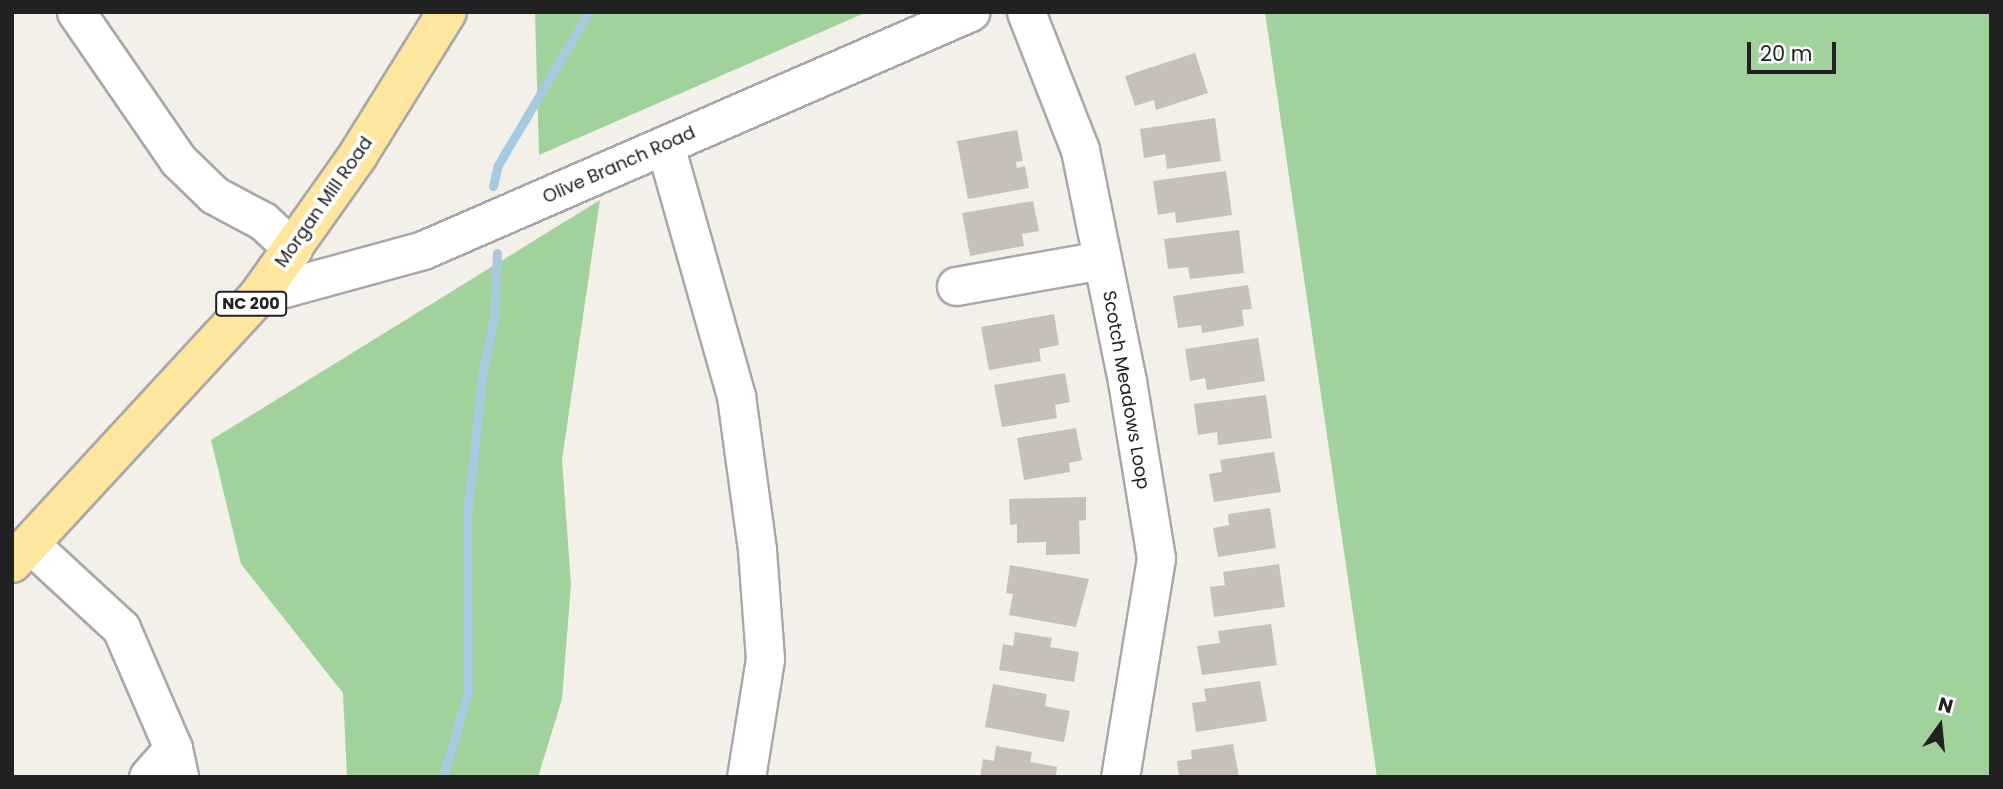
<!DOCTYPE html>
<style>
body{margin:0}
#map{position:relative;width:2003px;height:789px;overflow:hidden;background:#f2f0e8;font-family:Poppins,sans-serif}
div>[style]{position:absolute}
.forest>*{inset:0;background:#a2d29b}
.stream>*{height:9px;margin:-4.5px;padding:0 4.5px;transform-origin:4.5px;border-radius:4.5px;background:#a7cae0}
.building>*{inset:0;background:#c7c0b6}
.roads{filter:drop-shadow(2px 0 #a8a8a8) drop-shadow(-2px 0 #a8a8a8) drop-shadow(0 2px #a8a8a8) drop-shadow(0 -2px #a8a8a8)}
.minor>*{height:37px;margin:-18.5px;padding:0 18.5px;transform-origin:18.5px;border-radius:18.5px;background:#fff}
.major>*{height:38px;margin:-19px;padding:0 19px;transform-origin:19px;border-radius:19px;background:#ffe69f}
span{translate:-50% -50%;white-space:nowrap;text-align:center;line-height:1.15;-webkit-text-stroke:7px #fff;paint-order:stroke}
.shield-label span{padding:2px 5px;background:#fff;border:2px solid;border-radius:5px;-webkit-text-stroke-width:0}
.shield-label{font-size:16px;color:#212121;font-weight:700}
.street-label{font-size:18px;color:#212121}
.frame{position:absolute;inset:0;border:14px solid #212121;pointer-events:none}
.north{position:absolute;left:1905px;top:691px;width:70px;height:70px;-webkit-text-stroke:5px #fff;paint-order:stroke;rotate:15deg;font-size:19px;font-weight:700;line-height:28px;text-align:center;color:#212121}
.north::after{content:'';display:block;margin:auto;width:24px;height:32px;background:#212121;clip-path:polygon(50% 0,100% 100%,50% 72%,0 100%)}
.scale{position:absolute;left:1747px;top:42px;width:89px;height:32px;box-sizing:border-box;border:4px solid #212121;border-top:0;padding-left:9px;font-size:21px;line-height:24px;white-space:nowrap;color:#212121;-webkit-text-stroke:5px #fff;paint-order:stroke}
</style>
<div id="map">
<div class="forest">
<div style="clip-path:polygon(535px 12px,867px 12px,539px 155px)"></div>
<div style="clip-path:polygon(1265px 12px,1991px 12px,1991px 777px,1377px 777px)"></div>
<div style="clip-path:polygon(600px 200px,562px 460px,571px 584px,562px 699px,538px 777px,347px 777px,343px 693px,241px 564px,211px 440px)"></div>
</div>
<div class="stream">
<div style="left:493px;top:186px;width:22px;rotate:-77deg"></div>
<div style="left:498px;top:165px;width:178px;rotate:-59.3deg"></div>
<div style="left:443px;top:777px;width:89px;rotate:-73.6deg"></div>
<div style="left:468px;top:692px;width:176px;rotate:-90.3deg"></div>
<div style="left:467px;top:516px;width:148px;rotate:-83.8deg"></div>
<div style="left:483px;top:369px;width:52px;rotate:-77.8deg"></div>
<div style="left:494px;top:318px;width:65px;rotate:-87.4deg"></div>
</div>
<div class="building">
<div style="clip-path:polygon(1195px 53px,1208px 93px,1156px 110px,1154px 100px,1135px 106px,1125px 76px)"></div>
<div style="clip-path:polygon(1215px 118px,1221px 161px,1167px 169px,1165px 154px,1144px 158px,1140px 129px)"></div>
<div style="clip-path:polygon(1017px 130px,1023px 161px,1016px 162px,1017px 168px,1025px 166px,1029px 188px,968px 199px,957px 141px)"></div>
<div style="clip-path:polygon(1226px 171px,1232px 215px,1176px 223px,1175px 212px,1158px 215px,1153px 181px)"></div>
<div style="clip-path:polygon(1033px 201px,1039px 231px,1022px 234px,1024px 246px,970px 256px,962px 213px)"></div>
<div style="clip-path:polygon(1239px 230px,1244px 273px,1190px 279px,1188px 267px,1168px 269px,1164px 239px)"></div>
<div style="clip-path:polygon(1248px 285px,1252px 309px,1242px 310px,1244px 326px,1202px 333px,1201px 325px,1178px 328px,1173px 296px)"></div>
<div style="clip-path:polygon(1054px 314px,1059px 345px,1039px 349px,1041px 361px,989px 370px,981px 327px)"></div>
<div style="clip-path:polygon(1258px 338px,1265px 381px,1207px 390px,1205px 378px,1190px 381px,1185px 349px)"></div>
<div style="clip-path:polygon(1065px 373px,1070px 402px,1055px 405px,1057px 418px,1002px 427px,994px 385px)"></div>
<div style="clip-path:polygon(1266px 395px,1272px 438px,1218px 445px,1217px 432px,1198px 435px,1194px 404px)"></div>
<div style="clip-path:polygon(1076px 428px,1082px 460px,1069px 463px,1070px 472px,1024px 480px,1017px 438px)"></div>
<div style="clip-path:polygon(1274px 452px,1281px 492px,1214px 502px,1209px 474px,1222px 472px,1220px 460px)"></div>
<div style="clip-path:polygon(1086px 497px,1086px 520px,1079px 521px,1080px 554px,1046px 555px,1046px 542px,1017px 543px,1017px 524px,1010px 525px,1009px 499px)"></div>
<div style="clip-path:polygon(1270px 508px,1276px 548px,1218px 557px,1213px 528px,1229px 525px,1228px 514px)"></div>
<div style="clip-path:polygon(1279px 564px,1285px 607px,1214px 617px,1210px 587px,1225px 585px,1223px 572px)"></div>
<div style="clip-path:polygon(1010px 565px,1089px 579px,1076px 627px,1009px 615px,1013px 594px,1006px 593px)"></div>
<div style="clip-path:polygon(1271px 624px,1277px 665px,1202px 675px,1197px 646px,1220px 643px,1218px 631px)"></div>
<div style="clip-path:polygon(1015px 632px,1052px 638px,1050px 647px,1079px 652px,1074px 682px,999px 670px,1003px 644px,1013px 646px)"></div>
<div style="clip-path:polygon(1260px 681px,1267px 721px,1196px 732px,1192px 703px,1206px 701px,1204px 689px)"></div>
<div style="clip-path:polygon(993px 684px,1047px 694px,1045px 706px,1070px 711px,1064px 742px,985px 727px)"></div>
<div style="clip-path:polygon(1233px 744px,1239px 777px,1179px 777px,1177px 761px,1192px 759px,1191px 750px)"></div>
<div style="clip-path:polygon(996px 746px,1032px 752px,1030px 762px,1057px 767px,1056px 777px,980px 777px,983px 759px,994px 761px)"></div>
</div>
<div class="roads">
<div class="minor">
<div style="left:76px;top:12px;width:180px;rotate:55.4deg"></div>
<div style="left:178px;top:160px;width:50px;rotate:44.2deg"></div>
<div style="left:214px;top:195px;width:55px;rotate:28deg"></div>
<div style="left:263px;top:221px;width:41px;rotate:43deg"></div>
<div style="left:1026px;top:12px;width:148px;rotate:68.6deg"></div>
<div style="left:1080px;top:150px;width:236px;rotate:78.5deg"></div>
<div style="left:1127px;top:381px;width:179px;rotate:80.7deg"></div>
<div style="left:1156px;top:558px;width:222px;rotate:99.3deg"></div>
<div style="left:665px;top:145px;width:261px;rotate:74.2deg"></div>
<div style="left:736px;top:396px;width:155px;rotate:82.2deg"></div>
<div style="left:757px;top:550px;width:109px;rotate:85.8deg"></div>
<div style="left:765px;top:659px;width:120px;rotate:99.1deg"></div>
<div style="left:956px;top:286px;width:148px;rotate:-10.1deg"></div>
<div style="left:259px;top:295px;width:170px;rotate:-15.3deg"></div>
<div style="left:423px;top:250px;width:597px;rotate:-23.51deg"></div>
<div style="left:30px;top:544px;width:124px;rotate:42.7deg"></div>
<div style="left:121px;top:628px;width:131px;rotate:66.6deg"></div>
<div style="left:148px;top:777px;width:38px;rotate:-49deg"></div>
<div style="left:173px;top:748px;width:30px;rotate:78deg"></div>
</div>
<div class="major">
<div style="left:12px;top:563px;width:364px;rotate:-47.3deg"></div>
<div style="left:259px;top:295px;width:171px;rotate:-54.7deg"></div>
<div style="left:358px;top:155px;width:168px;rotate:-58.1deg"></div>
</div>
</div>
<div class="shield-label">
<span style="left:251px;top:304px">NC 200</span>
</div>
<div class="street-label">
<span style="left:619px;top:165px;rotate:-24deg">Olive Branch Road</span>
<span style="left:324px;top:202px;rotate:-55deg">Morgan Mill Road</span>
<span style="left:1126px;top:390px;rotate:80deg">Scotch Meadows Loop</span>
</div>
<div class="frame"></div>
<div class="north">N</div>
<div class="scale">20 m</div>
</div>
